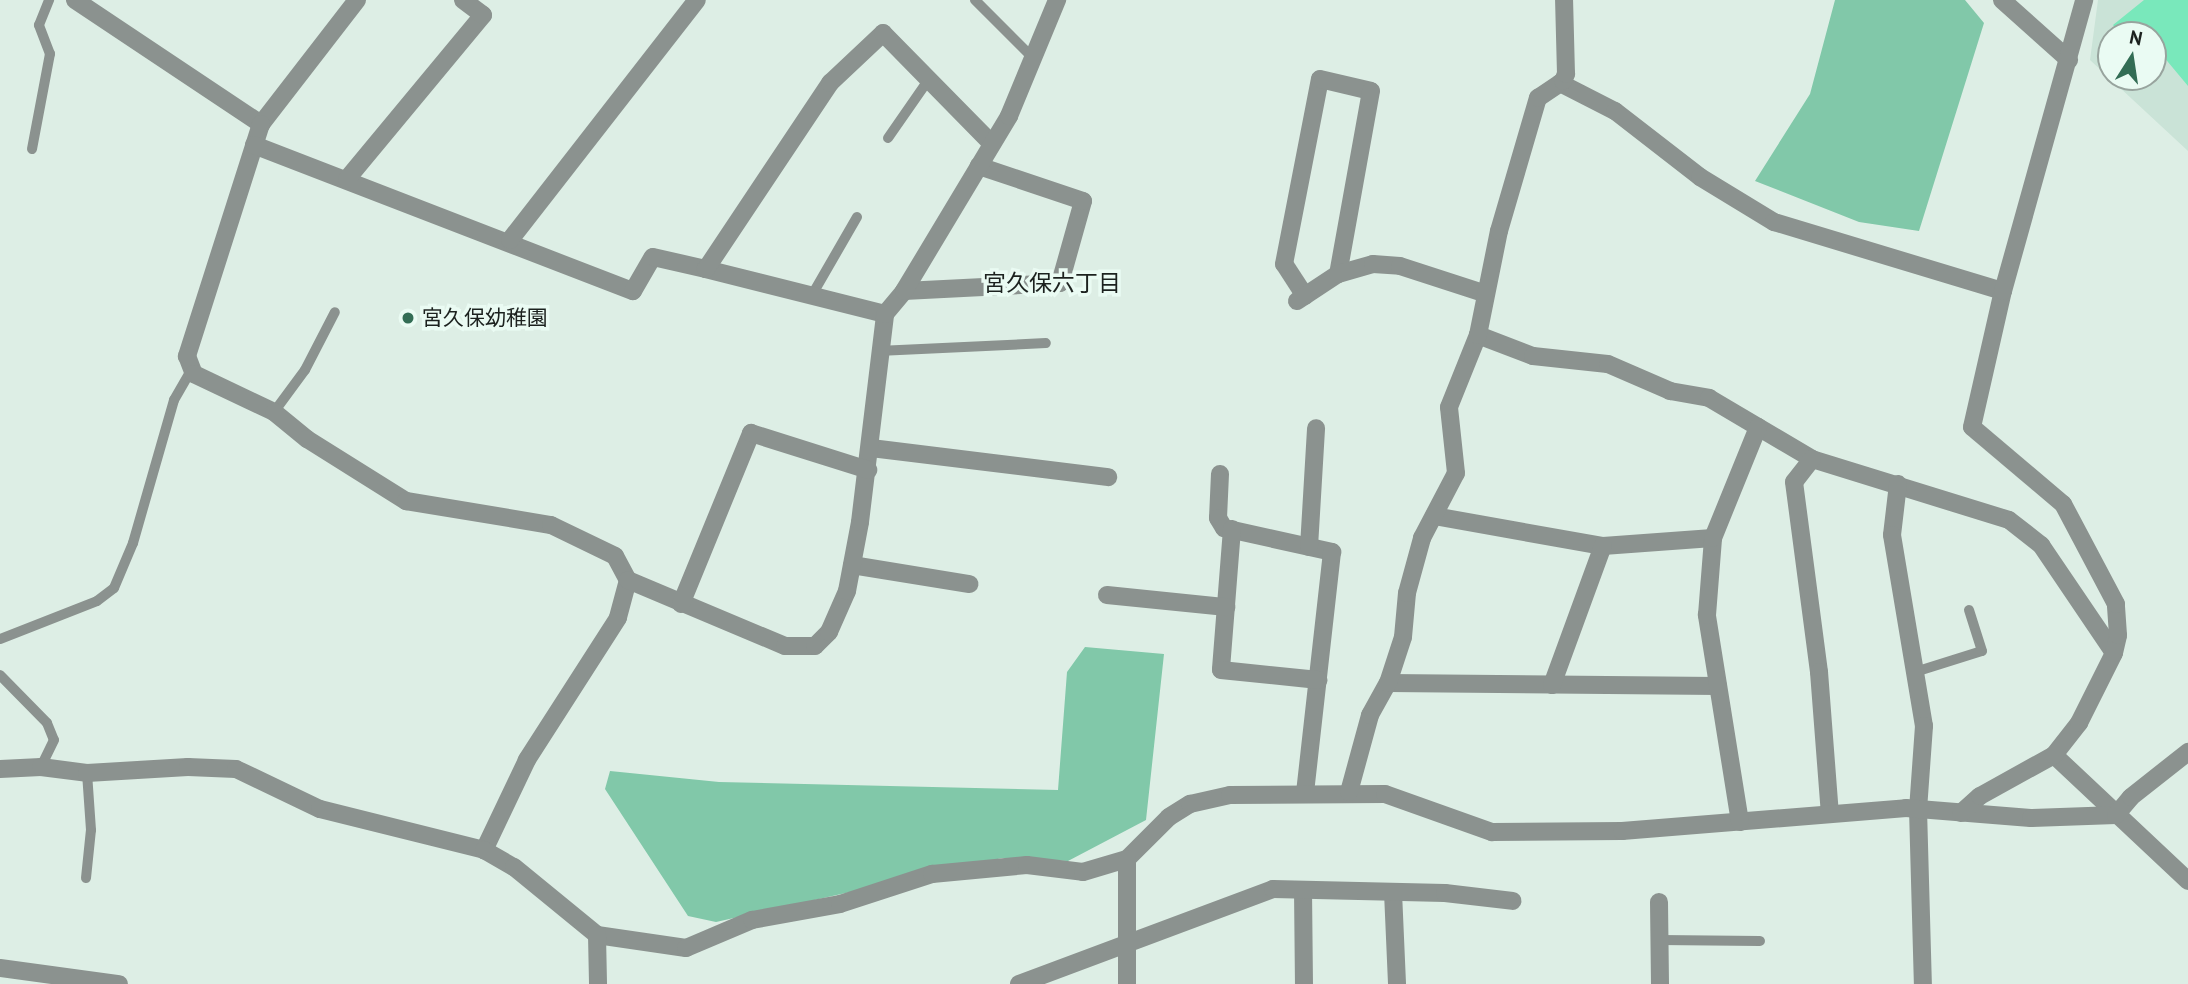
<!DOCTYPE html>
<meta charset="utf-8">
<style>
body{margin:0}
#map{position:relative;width:2188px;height:984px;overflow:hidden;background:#ddeee5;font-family:"PT Sans","Noto Sans JP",sans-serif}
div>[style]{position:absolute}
.built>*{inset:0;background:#cae3d7}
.green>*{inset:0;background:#81c8a9}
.building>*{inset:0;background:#79e8bb}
.lane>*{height:10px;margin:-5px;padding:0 5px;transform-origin:5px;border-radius:5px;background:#8b928f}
.street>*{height:18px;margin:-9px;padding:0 9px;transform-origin:9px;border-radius:9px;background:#8b928f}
.dots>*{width:19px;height:19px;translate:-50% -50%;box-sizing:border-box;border:4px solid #eafbf3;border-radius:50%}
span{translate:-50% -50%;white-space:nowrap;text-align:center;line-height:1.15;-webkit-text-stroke:7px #eafbf3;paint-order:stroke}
.poi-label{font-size:21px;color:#1c221f}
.left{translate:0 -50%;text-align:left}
.neighbourhood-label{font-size:23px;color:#1c221f}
.north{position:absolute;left:2097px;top:21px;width:70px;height:70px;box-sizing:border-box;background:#eafbf3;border:2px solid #98a49e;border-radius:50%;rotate:12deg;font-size:19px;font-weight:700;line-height:28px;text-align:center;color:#1c221f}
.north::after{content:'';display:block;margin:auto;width:24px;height:32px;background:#336d55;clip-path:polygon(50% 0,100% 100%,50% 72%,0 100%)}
</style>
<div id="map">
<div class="built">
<div style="clip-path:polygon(evenodd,2098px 0,2188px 0,2188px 151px,2090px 60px,2098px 0,2111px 35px,2153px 35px,2153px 77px,2111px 77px,2111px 35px)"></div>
</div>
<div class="green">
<div style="clip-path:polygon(1835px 0,1965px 0,1984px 23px,1919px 231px,1859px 222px,1755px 181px,1810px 94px)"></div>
<div style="clip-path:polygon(1085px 647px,1164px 654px,1146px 820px,1068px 861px,1002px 858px,716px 922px,688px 916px,605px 789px,610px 771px,719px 782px,1058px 790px,1067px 672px)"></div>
</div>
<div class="building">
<div style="clip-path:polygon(2144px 0,2188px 0,2188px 86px,2153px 44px,2153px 35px,2121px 35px,2113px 25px)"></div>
</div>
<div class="lane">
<div style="left:975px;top:0;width:83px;rotate:45deg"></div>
<div style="left:888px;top:138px;width:72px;rotate:-55.2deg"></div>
<div style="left:32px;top:149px;width:97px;rotate:-79.3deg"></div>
<div style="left:50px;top:54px;width:31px;rotate:-111deg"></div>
<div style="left:39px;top:25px;width:27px;rotate:-68deg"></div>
<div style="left:812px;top:295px;width:90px;rotate:-60deg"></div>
<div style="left:878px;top:351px;width:168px;rotate:-2.7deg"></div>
<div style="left:274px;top:412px;width:52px;rotate:-53.6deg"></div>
<div style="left:305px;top:370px;width:65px;rotate:-62.7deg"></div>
<div style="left:0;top:639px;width:104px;rotate:-21.4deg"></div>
<div style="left:97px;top:601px;width:21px;rotate:-37deg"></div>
<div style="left:114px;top:588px;width:49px;rotate:-67.1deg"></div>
<div style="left:133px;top:543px;width:149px;rotate:-74deg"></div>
<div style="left:174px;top:400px;width:36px;rotate:-60deg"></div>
<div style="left:1915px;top:672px;width:70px;rotate:-17.4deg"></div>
<div style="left:1982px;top:651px;width:43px;rotate:-107.6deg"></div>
<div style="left:0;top:675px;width:67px;rotate:45.6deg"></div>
<div style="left:47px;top:723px;width:18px;rotate:68deg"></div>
<div style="left:54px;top:740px;width:30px;rotate:116deg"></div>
<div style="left:86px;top:878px;width:48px;rotate:-84.1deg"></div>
<div style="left:91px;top:830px;width:57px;rotate:-94deg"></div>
<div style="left:1660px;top:940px;width:100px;rotate:0.6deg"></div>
</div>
<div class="street">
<div style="left:75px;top:0;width:224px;rotate:33.7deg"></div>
<div style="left:357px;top:0;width:157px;rotate:127.7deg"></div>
<div style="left:261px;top:124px;width:244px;rotate:107.7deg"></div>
<div style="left:187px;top:356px;width:19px;rotate:69deg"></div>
<div style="left:194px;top:374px;width:89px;rotate:25.4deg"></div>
<div style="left:274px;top:412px;width:43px;rotate:39.3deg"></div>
<div style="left:307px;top:439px;width:117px;rotate:32.1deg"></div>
<div style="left:406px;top:501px;width:147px;rotate:9.4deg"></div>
<div style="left:551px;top:525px;width:71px;rotate:25.8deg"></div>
<div style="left:615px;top:556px;width:27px;rotate:62deg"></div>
<div style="left:628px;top:580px;width:39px;rotate:105deg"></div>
<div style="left:618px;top:618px;width:169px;rotate:122.7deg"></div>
<div style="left:527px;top:760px;width:100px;rotate:115.5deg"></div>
<div style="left:2002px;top:0;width:90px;rotate:41.8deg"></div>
<div style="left:1560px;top:83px;width:62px;rotate:27deg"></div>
<div style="left:1615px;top:111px;width:108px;rotate:37.8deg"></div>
<div style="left:1700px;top:177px;width:87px;rotate:31.3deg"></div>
<div style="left:1774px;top:222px;width:239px;rotate:16.8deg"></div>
<div style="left:254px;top:145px;width:406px;rotate:21.1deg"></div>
<div style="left:633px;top:291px;width:39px;rotate:-60deg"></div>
<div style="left:653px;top:257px;width:54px;rotate:12.8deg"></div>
<div style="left:347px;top:179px;width:213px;rotate:-50.3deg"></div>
<div style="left:483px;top:15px;width:25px;rotate:-143deg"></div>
<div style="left:510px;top:240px;width:304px;rotate:-52.1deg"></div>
<div style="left:904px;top:291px;width:156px;rotate:-2.9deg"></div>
<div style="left:1060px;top:283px;width:85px;rotate:-74.3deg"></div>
<div style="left:1083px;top:201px;width:110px;rotate:-161.4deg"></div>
<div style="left:1305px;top:296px;width:38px;rotate:-123deg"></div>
<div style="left:1284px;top:264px;width:188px;rotate:-79deg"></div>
<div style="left:1320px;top:79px;width:52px;rotate:13.2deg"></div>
<div style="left:1371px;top:91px;width:186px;rotate:100.2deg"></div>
<div style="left:1297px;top:301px;width:49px;rotate:-33.4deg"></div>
<div style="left:1338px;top:274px;width:36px;rotate:-16deg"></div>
<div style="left:1373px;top:264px;width:27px;rotate:4deg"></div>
<div style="left:1400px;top:266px;width:90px;rotate:18deg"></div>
<div style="left:885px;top:314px;width:185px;rotate:-165.9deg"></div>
<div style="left:706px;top:269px;width:224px;rotate:-56.3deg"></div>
<div style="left:830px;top:83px;width:73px;rotate:-43.3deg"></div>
<div style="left:883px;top:33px;width:153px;rotate:45.5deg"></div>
<div style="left:1478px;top:335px;width:59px;rotate:20.9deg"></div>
<div style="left:1533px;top:356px;width:75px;rotate:6.1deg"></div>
<div style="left:1608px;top:364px;width:68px;rotate:23.5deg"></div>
<div style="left:1670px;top:391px;width:40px;rotate:10deg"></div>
<div style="left:1709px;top:398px;width:120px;rotate:30.6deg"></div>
<div style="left:1812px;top:459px;width:206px;rotate:17.2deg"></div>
<div style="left:2009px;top:520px;width:41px;rotate:38deg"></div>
<div style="left:2041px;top:545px;width:130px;rotate:55.9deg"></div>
<div style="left:871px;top:448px;width:239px;rotate:7deg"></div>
<div style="left:1812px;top:459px;width:29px;rotate:128deg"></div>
<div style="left:1794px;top:482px;width:192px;rotate:82.5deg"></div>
<div style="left:1819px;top:672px;width:142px;rotate:85.6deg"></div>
<div style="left:1220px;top:474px;width:44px;rotate:92.6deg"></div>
<div style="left:1218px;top:518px;width:12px;rotate:59deg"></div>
<div style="left:1224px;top:528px;width:111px;rotate:12.5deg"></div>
<div style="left:1332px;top:552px;width:242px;rotate:96.4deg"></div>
<div style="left:1898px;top:484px;width:51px;rotate:96.7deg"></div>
<div style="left:1892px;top:535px;width:194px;rotate:80.5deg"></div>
<div style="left:1924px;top:726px;width:83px;rotate:94.1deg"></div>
<div style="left:1918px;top:809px;width:175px;rotate:88.4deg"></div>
<div style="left:1434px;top:516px;width:172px;rotate:10.1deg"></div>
<div style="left:1603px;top:546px;width:110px;rotate:-4.2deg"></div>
<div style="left:1232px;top:529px;width:141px;rotate:94.5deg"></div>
<div style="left:1221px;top:670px;width:98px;rotate:5.9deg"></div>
<div style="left:1309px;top:547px;width:119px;rotate:-86.6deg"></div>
<div style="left:852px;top:565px;width:119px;rotate:9.2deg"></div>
<div style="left:628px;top:580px;width:170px;rotate:22.8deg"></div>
<div style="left:785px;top:646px;width:30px"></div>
<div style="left:815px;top:646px;width:20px;rotate:-45deg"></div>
<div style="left:829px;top:632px;width:45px;rotate:-66.3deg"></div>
<div style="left:847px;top:591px;width:70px;rotate:-79.3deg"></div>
<div style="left:860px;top:522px;width:209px;rotate:-83.1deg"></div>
<div style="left:885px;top:314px;width:30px;rotate:-50deg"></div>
<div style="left:904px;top:291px;width:204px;rotate:-59deg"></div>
<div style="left:1009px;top:116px;width:126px;rotate:-67.5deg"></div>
<div style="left:1107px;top:595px;width:120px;rotate:5.8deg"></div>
<div style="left:681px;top:604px;width:185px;rotate:-67.7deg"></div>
<div style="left:751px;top:433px;width:123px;rotate:17.5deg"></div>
<div style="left:1388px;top:683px;width:330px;rotate:0.5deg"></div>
<div style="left:1552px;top:685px;width:148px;rotate:-69.9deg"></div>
<div style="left:2054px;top:755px;width:184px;rotate:43.2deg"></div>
<div style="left:0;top:769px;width:41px;rotate:-2.8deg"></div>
<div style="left:41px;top:767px;width:46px;rotate:7.4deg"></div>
<div style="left:87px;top:773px;width:101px;rotate:-3.4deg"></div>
<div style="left:188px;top:767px;width:48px;rotate:2.4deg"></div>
<div style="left:236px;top:769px;width:93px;rotate:25.5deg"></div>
<div style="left:320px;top:809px;width:169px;rotate:14deg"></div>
<div style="left:484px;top:850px;width:34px;rotate:30deg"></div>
<div style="left:514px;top:867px;width:107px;rotate:39.3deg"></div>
<div style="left:597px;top:935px;width:90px;rotate:8.3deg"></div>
<div style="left:686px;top:948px;width:72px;rotate:-23deg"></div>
<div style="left:752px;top:920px;width:89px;rotate:-10.3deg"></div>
<div style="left:840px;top:904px;width:97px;rotate:-18.1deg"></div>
<div style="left:932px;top:874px;width:95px;rotate:-5.4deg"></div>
<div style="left:1027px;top:865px;width:56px;rotate:7.1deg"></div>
<div style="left:1083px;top:872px;width:46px;rotate:-16.5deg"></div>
<div style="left:1127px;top:859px;width:59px;rotate:-45deg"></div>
<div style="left:1169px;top:817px;width:25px;rotate:-32deg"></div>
<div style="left:1190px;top:804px;width:41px;rotate:-12.7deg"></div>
<div style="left:1230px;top:795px;width:155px;rotate:-0.4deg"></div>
<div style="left:1385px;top:794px;width:114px;rotate:19.6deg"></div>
<div style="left:1492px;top:832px;width:130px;rotate:-0.4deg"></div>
<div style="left:1622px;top:831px;width:285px;rotate:-4.6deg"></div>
<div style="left:1906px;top:808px;width:125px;rotate:4.6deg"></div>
<div style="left:2031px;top:818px;width:85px;rotate:-2deg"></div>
<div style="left:2116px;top:815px;width:23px;rotate:-50deg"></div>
<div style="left:2131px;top:797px;width:73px;rotate:-38.3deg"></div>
<div style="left:1349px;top:792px;width:80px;rotate:-74.7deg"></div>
<div style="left:1370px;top:715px;width:37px;rotate:-61deg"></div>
<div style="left:1388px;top:683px;width:48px;rotate:-71.9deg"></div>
<div style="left:1403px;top:637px;width:44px;rotate:-84.8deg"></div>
<div style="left:1407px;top:593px;width:57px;rotate:-74.7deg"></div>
<div style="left:1422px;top:538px;width:73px;rotate:-62.4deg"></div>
<div style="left:1456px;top:473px;width:66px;rotate:-96.1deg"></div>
<div style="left:1449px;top:407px;width:78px;rotate:-68.1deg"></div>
<div style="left:1478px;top:335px;width:106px;rotate:-78.6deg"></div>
<div style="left:1499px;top:231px;width:139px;rotate:-73.7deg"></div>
<div style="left:1538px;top:98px;width:30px;rotate:-34deg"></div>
<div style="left:1563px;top:81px;width:8px;rotate:-67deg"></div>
<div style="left:1566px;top:74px;width:74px;rotate:-91.5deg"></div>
<div style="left:1961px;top:813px;width:25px;rotate:-42deg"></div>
<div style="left:1980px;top:796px;width:85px;rotate:-29deg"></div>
<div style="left:2054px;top:755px;width:41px;rotate:-52deg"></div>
<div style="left:2079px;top:723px;width:78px;rotate:-63.4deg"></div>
<div style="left:2114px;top:653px;width:18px;rotate:-77deg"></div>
<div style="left:2118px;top:635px;width:31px;rotate:-94deg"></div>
<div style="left:2116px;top:604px;width:113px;rotate:-117.9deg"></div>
<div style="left:2063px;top:504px;width:119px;rotate:-139.8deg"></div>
<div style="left:1972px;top:427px;width:139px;rotate:-77.2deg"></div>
<div style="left:2003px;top:291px;width:302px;rotate:-74.4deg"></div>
<div style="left:1740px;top:822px;width:210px;rotate:-99.1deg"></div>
<div style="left:1707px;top:615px;width:77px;rotate:-85.5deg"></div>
<div style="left:1713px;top:538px;width:120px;rotate:-67.9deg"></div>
<div style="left:1303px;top:890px;width:94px;rotate:89.4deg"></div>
<div style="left:1393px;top:892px;width:92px;rotate:87.5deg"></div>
<div style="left:1659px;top:902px;width:82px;rotate:89.3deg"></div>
<div style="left:597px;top:935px;width:49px;rotate:88.8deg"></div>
<div style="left:0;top:968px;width:120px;rotate:7.7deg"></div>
<div style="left:1019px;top:984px;width:271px;rotate:-20.5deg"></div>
<div style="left:1273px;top:889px;width:172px;rotate:1.3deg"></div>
<div style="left:1445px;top:893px;width:68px;rotate:6.7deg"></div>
<div style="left:1127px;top:984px;width:125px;rotate:-90deg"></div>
</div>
<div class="dots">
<div style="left:408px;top:318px;background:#336d55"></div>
</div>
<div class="poi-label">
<span class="left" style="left:422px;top:318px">宮久保幼稚園</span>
</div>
<div class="neighbourhood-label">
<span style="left:1052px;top:283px">宮久保六丁目</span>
</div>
<div class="north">N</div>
</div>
